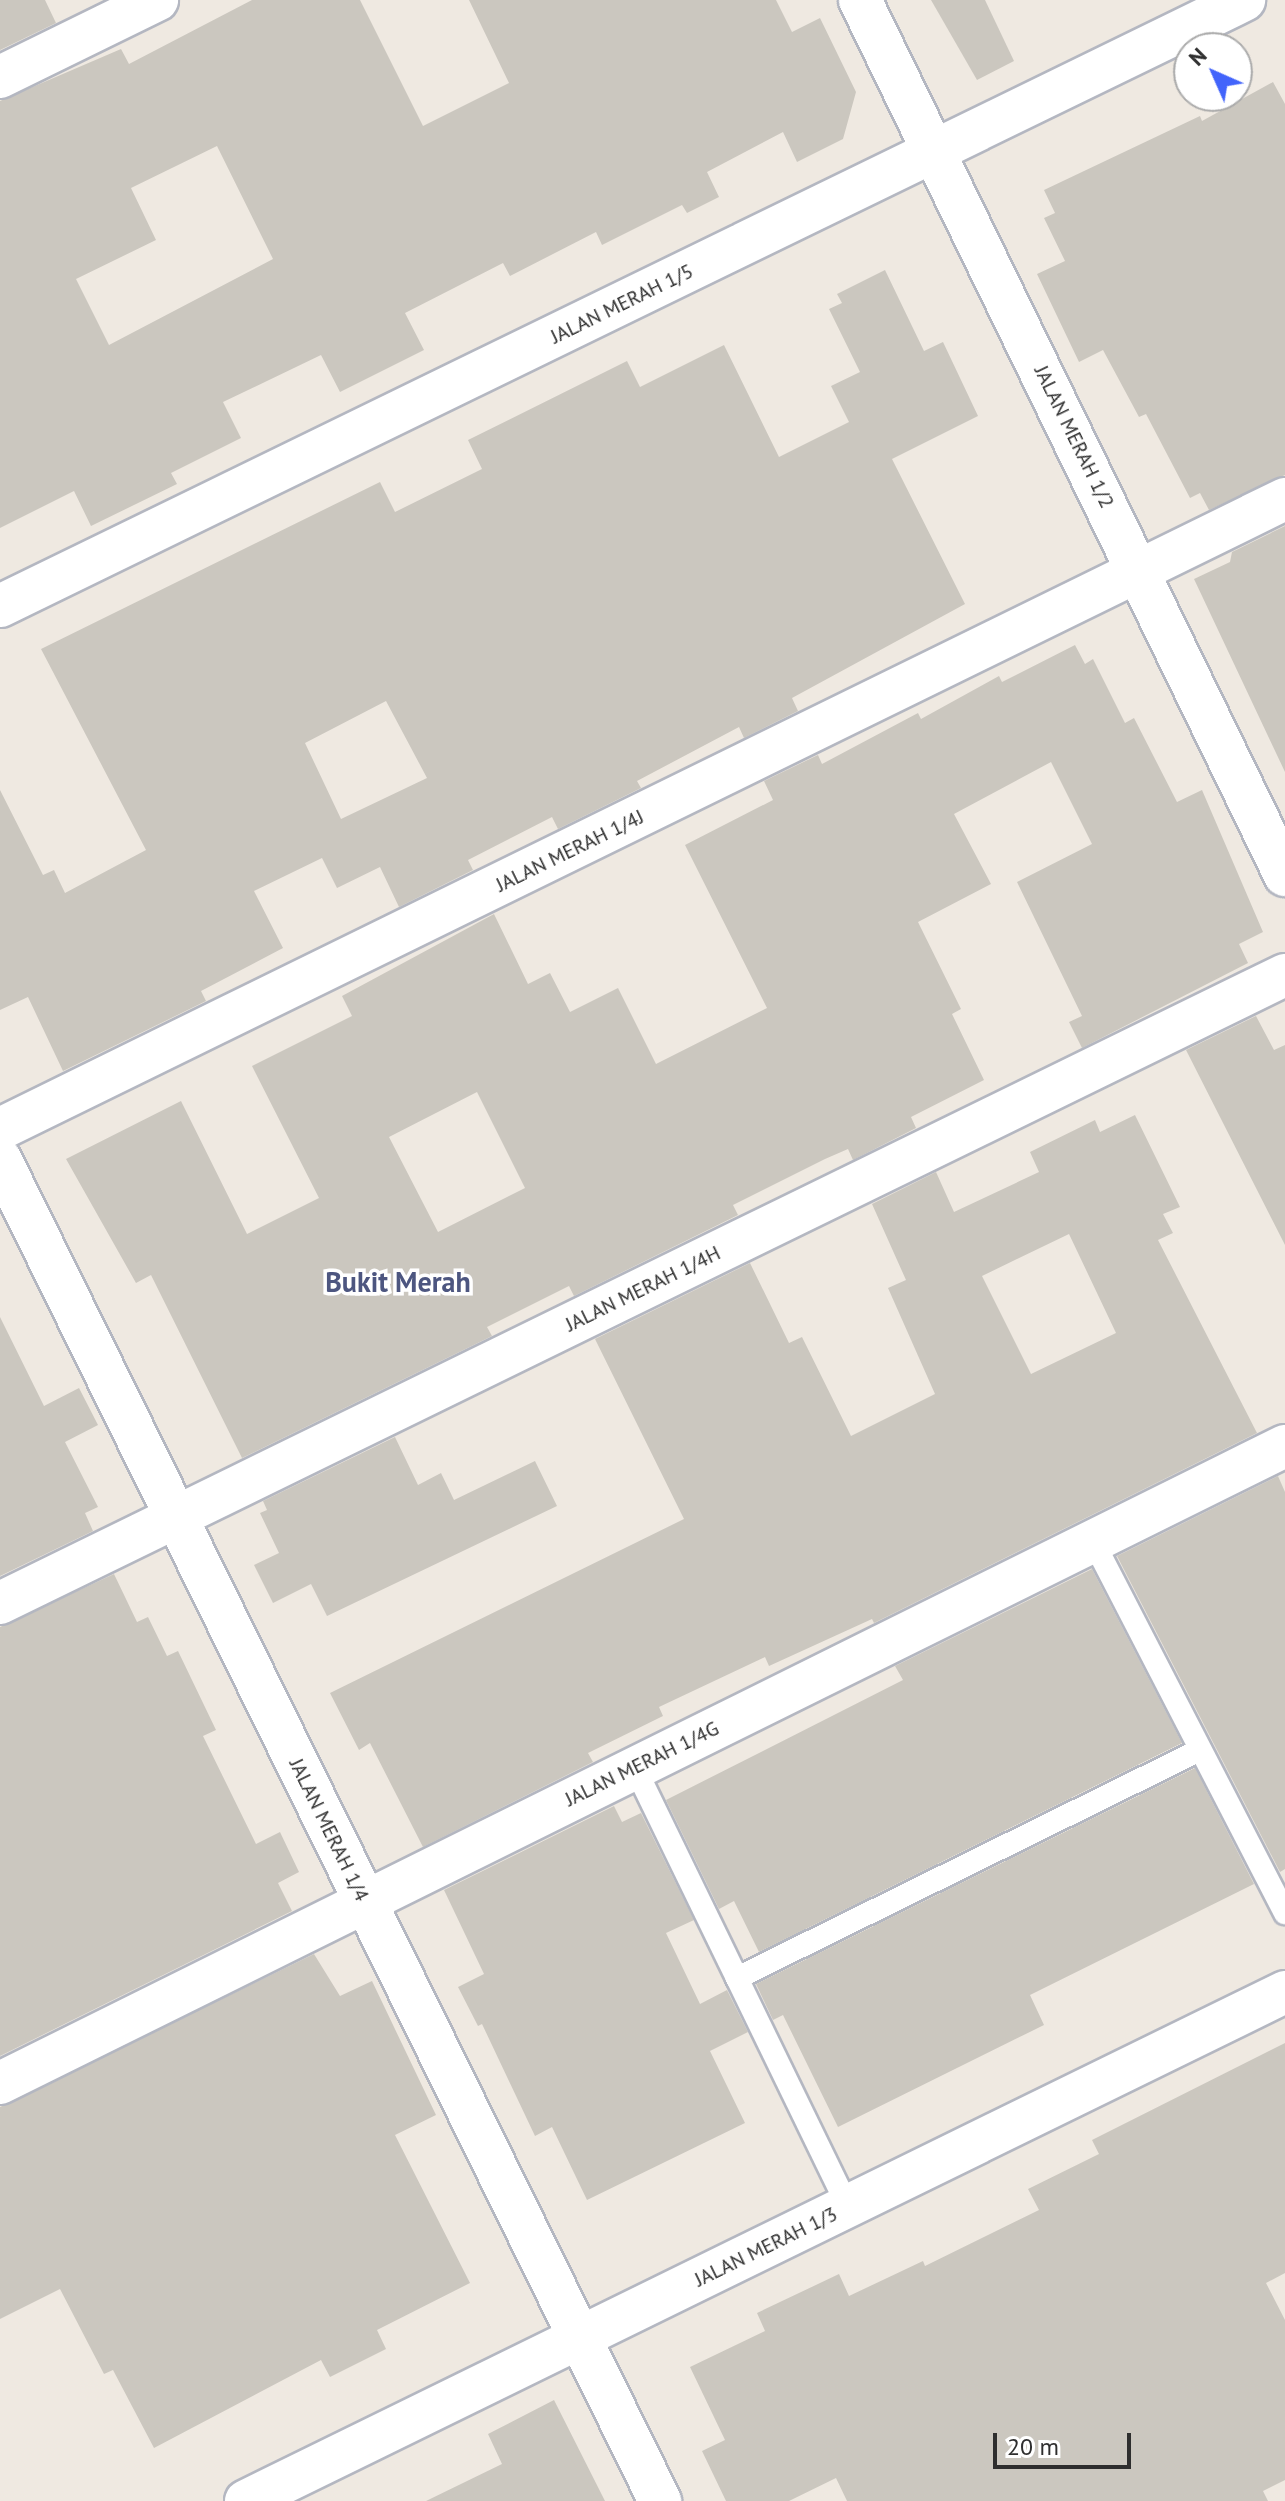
<!DOCTYPE html>
<style>
body{margin:0}
#map{position:relative;width:1285px;height:2501px;overflow:hidden;background:#efe9e1;font-family:"PT Sans",sans-serif}
div>[style]{position:absolute}
.building>*{inset:0;background:#cbc7bf}
.roads{filter:drop-shadow(2px 0 #b4b7c1) drop-shadow(-2px 0 #b4b7c1) drop-shadow(0 2px #b4b7c1) drop-shadow(0 -2px #b4b7c1)}
.service>*{height:22px;margin:-11px;padding:0 11px;transform-origin:11px;border-radius:11px;background:#fff}
.minor>*{height:42px;margin:-21px;padding:0 21px;transform-origin:21px;border-radius:21px;background:#fff}
span{translate:-50% -50%;white-space:nowrap;text-align:center;line-height:1.15;-webkit-text-stroke:7px #fff;paint-order:stroke}
.street-label{font-size:20px;color:#2e2e2e}
.district-label{font-size:28px;color:#4d5680;font-weight:700}
.north{position:absolute;left:1173px;top:32px;width:80px;height:80px;box-sizing:border-box;background:#fff;border:2px solid #ababab;border-radius:50%;rotate:315deg;font-size:22px;font-weight:700;line-height:32px;text-align:center;color:#2e2e2e}
.north::after{content:'';display:block;margin:auto;width:28px;height:36px;background:#4264fb;clip-path:polygon(50% 0,100% 100%,50% 72%,0 100%)}
.scale{position:absolute;left:993px;top:2433px;width:138px;height:36px;box-sizing:border-box;border:4px solid #2e2e2e;border-top:0;padding-left:10px;font-size:24px;line-height:28px;white-space:nowrap;color:#2e2e2e;-webkit-text-stroke:6px #fff;paint-order:stroke}
</style>
<div id="map">
<div class="building">
<div style="clip-path:polygon(0 0,45px 0,56px 23px,0 50px)"></div>
<div style="clip-path:polygon(evenodd,252px 0,360px 0,423px 126px,509px 83px,469px 0,776px 0,792px 32px,820px 18px,856px 92px,843px 139px,797px 162px,783px 132px,707px 172px,719px 197px,687px 213px,682px 205px,602px 245px,596px 232px,510px 276px,503px 263px,405px 313px,424px 350px,340px 392px,321px 355px,223px 402px,241px 438px,171px 473px,177px 484px,91px 526px,74px 491px,0 528px,0 101px,121px 49px,129px 64px,252px 0,217px 146px,273px 259px,109px 345px,76px 279px,156px 240px,131px 188px,217px 146px)"></div>
<div style="clip-path:polygon(931px 0,985px 0,1014px 61px,977px 80px)"></div>
<div style="clip-path:polygon(1273px 82px,1285px 104px,1285px 475px,1209px 510px,1200px 493px,1190px 498px,1146px 414px,1139px 417px,1103px 350px,1079px 362px,1037px 274px,1065px 261px,1044px 218px,1055px 213px,1044px 190px,1200px 116px,1202px 121px)"></div>
<div style="clip-path:polygon(evenodd,885px 270px,924px 351px,943px 342px,978px 416px,892px 459px,965px 604px,792px 698px,798px 711px,744px 738px,739px 727px,637px 781px,641px 788px,558px 829px,552px 817px,468px 860px,473px 870px,399px 907px,380px 867px,337px 888px,322px 858px,254px 891px,283px 948px,201px 991px,206px 1001px,63px 1071px,28px 997px,0 1010px,0 790px,43px 875px,54px 870px,65px 893px,146px 850px,41px 649px,380px 482px,395px 512px,482px 469px,468px 440px,627px 361px,640px 387px,724px 345px,779px 457px,849px 422px,831px 386px,860px 372px,829px 309px,842px 303px,837px 294px,885px 270px,386px 701px,427px 778px,341px 819px,305px 743px,386px 701px)"></div>
<div style="clip-path:polygon(1285px 526px,1285px 772px,1194px 579px,1230px 562px,1232px 552px)"></div>
<div style="clip-path:polygon(evenodd,1075px 645px,1085px 664px,1093px 659px,1125px 723px,1134px 718px,1177px 802px,1202px 790px,1263px 932px,1239px 944px,1248px 963px,1082px 1048px,1069px 1022px,1082px 1016px,1017px 882px,1092px 844px,1051px 762px,954px 814px,991px 884px,918px 922px,961px 1009px,952px 1014px,984px 1080px,911px 1117px,916px 1128px,853px 1160px,848px 1149px,825px 1159px,733px 1205px,738px 1215px,574px 1296px,569px 1286px,487px 1327px,492px 1336px,242px 1458px,151px 1275px,136px 1283px,66px 1159px,181px 1101px,247px 1234px,319px 1198px,252px 1066px,352px 1016px,342px 996px,494px 914px,528px 984px,550px 973px,570px 1012px,618px 988px,656px 1064px,767px 1008px,685px 845px,773px 800px,764px 781px,818px 755px,822px 764px,918px 713px,921px 719px,999px 676px,1002px 682px,1075px 645px,477px 1092px,525px 1188px,438px 1232px,389px 1137px,477px 1092px)"></div>
<div style="clip-path:polygon(1256px 1016px,1274px 1050px,1285px 1045px,1285px 1245px,1186px 1050px)"></div>
<div style="clip-path:polygon(evenodd,1135px 1115px,1180px 1207px,1163px 1214px,1173px 1233px,1158px 1240px,1257px 1433px,874px 1623px,872px 1619px,769px 1666px,765px 1657px,659px 1707px,663px 1716px,588px 1753px,593px 1762px,423px 1847px,370px 1743px,359px 1750px,330px 1693px,684px 1519px,595px 1339px,750px 1263px,789px 1343px,802px 1337px,851px 1436px,935px 1394px,888px 1288px,906px 1280px,872px 1204px,936px 1172px,954px 1212px,1039px 1172px,1030px 1152px,1095px 1120px,1100px 1132px,1135px 1115px,1069px 1234px,1116px 1333px,1031px 1374px,982px 1276px,1069px 1234px)"></div>
<div style="clip-path:polygon(0 1317px,44px 1406px,79px 1388px,98px 1425px,65px 1442px,98px 1507px,85px 1513px,93px 1531px,0 1576px)"></div>
<div style="clip-path:polygon(395px 1437px,418px 1485px,441px 1473px,454px 1500px,535px 1461px,557px 1506px,327px 1616px,311px 1584px,273px 1603px,254px 1565px,279px 1553px,260px 1513px,267px 1510px,263px 1501px)"></div>
<div style="clip-path:polygon(1278px 1476px,1285px 1492px,1285px 1869px,1280px 1872px,1117px 1556px)"></div>
<div style="clip-path:polygon(1092px 1569px,1182px 1743px,759px 1952px,734px 1901px,719px 1909px,666px 1800px,903px 1680px,895px 1666px)"></div>
<div style="clip-path:polygon(114px 1574px,137px 1622px,148px 1617px,167px 1656px,178px 1651px,216px 1730px,203px 1736px,256px 1844px,280px 1832px,299px 1872px,278px 1883px,292px 1911px,0 2056px,0 1627px)"></div>
<div style="clip-path:polygon(1195px 1768px,1254px 1884px,1030px 1995px,1044px 2025px,838px 2127px,783px 2015px,773px 2020px,756px 1984px)"></div>
<div style="clip-path:polygon(614px 1806px,622px 1822px,641px 1813px,694px 1920px,666px 1933px,700px 2004px,727px 1990px,748px 2032px,710px 2051px,745px 2123px,587px 2200px,552px 2127px,535px 2136px,482px 2024px,478px 2026px,458px 1987px,484px 1974px,444px 1890px)"></div>
<div style="clip-path:polygon(314px 1954px,340px 1996px,372px 1981px,436px 2115px,395px 2135px,470px 2283px,377px 2330px,386px 2349px,330px 2377px,321px 2360px,154px 2448px,113px 2370px,104px 2374px,60px 2289px,0 2319px,0 2107px)"></div>
<div style="clip-path:polygon(1285px 2043px,1285px 2273px,1266px 2283px,1285px 2320px,1285px 2480px,1263px 2491px,1268px 2501px,847px 2501px,836px 2478px,789px 2501px,726px 2501px,702px 2451px,725px 2440px,690px 2367px,765px 2331px,757px 2313px,839px 2274px,849px 2296px,923px 2261px,925px 2266px,1039px 2210px,1028px 2189px,1099px 2154px,1092px 2140px)"></div>
<div style="clip-path:polygon(554px 2400px,605px 2501px,426px 2501px,502px 2464px,488px 2434px)"></div>
</div>
<div class="roads">
<div class="service">
<div style="left:1093px;top:1541px;width:419px;rotate:62.7deg"></div>
<div style="left:635px;top:1768px;width:487px;rotate:64.1deg"></div>
<div style="left:737px;top:1978px;width:516px;rotate:-26.22deg"></div>
</div>
<div class="minor">
<div style="left:860px;top:0;width:973px;rotate:64.09deg"></div>
<div style="left:0;top:77px;width:175px;rotate:-26.1deg"></div>
<div style="left:0;top:606px;width:1384px;rotate:-25.97deg"></div>
<div style="left:0;top:1129px;width:1431px;rotate:-26.12deg"></div>
<div style="left:0;top:1159px;width:1496px;rotate:63.81deg"></div>
<div style="left:0;top:1603px;width:1430px;rotate:-26.05deg"></div>
<div style="left:0;top:2083px;width:1434px;rotate:-26.37deg"></div>
<div style="left:246px;top:2501px;width:1157px;rotate:-26.1deg"></div>
</div>
</div>
<div class="street-label">
<span style="left:622px;top:304px;rotate:-26deg">JALAN MERAH 1/5</span>
<span style="left:1074px;top:437px;rotate:64deg">JALAN MERAH 1/2</span>
<span style="left:570px;top:851px;rotate:-26deg">JALAN MERAH 1/4J</span>
<span style="left:643px;top:1289px;rotate:-26deg">JALAN MERAH 1/4H</span>
<span style="left:642px;top:1764px;rotate:-26deg">JALAN MERAH 1/4G</span>
<span style="left:329px;top:1830px;rotate:64deg">JALAN MERAH 1/4</span>
<span style="left:766px;top:2247px;rotate:-26deg">JALAN MERAH 1/3</span>
</div>
<div class="district-label">
<span style="left:398px;top:1282px">Bukit Merah</span>
</div>
<div class="north">N</div>
<div class="scale">20 m</div>
</div>
